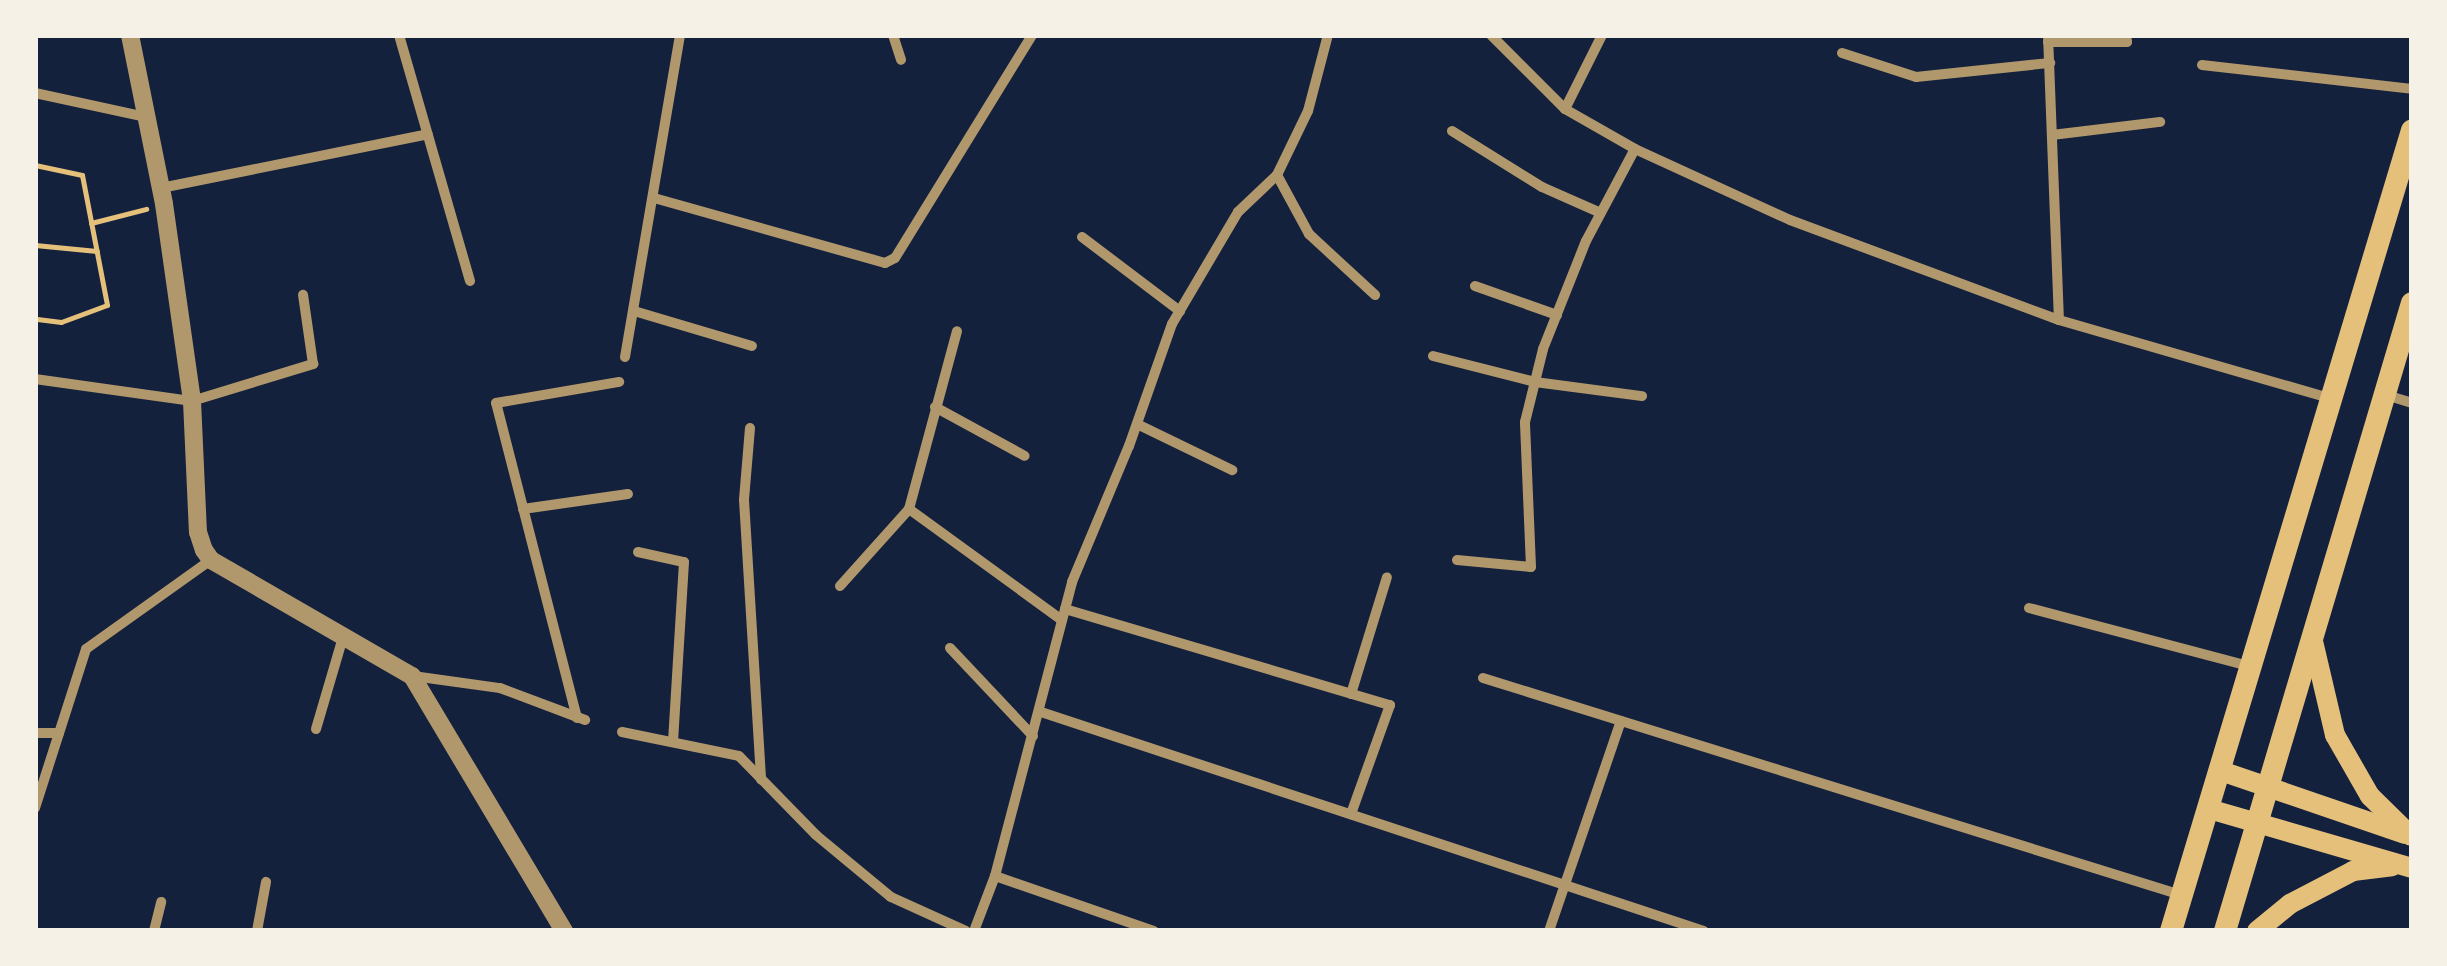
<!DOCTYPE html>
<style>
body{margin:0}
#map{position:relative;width:2447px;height:966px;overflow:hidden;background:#14213d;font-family:Montserrat,sans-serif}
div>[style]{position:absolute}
.path>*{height:5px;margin:-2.5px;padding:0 2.5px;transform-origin:2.5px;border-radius:2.5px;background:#e5c07b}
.minor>*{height:10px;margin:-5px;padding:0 5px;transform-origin:5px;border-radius:5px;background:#b1986c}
.tertiary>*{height:18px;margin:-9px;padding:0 9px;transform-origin:9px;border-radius:9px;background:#b1986c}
.secondary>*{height:20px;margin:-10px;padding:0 10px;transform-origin:10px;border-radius:10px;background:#e5c07b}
.primary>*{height:22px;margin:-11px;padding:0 11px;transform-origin:11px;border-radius:11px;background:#e5c07b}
span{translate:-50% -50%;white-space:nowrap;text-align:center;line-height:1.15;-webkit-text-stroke:9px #f6f1e7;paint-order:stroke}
.frame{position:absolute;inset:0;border:38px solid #f6f1e7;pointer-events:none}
</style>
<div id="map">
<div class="path">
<div style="left:35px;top:165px;width:48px;rotate:12deg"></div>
<div style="left:82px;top:175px;width:132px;rotate:79.1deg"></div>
<div style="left:107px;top:305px;width:49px;rotate:159.7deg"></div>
<div style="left:61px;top:322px;width:26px;rotate:-173deg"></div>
<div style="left:91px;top:223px;width:57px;rotate:-14.3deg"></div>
<div style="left:35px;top:245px;width:62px;rotate:5.5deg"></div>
</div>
<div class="minor">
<div style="left:399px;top:35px;width:256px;rotate:73.9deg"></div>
<div style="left:893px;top:35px;width:26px;rotate:72deg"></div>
<div style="left:1491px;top:35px;width:105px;rotate:45deg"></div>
<div style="left:1565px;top:109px;width:81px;rotate:29.7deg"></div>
<div style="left:1635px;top:149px;width:170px;rotate:24.6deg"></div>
<div style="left:1790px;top:220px;width:287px;rotate:20.4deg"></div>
<div style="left:2059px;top:320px;width:282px;rotate:16.1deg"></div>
<div style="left:2048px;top:35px;width:285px;rotate:87.8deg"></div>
<div style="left:2048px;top:42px;width:79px"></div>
<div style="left:2127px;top:42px;width:7px;rotate:-98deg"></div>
<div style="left:1842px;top:53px;width:78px;rotate:18deg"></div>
<div style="left:1916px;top:77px;width:135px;rotate:-6deg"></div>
<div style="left:2202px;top:65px;width:211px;rotate:6.5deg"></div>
<div style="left:35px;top:93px;width:114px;rotate:12.2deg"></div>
<div style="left:1565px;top:109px;width:83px;rotate:-63.4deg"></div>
<div style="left:1452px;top:131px;width:106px;rotate:31.9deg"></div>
<div style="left:1542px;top:187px;width:64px;rotate:23.8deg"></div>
<div style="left:2052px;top:135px;width:109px;rotate:-6.9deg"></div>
<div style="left:1277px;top:175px;width:67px;rotate:61.5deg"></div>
<div style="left:1309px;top:234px;width:90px;rotate:42.7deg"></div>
<div style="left:161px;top:188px;width:272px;rotate:-11.4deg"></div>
<div style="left:654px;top:198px;width:240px;rotate:15.7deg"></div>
<div style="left:885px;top:263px;width:11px;rotate:-27deg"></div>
<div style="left:895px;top:258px;width:262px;rotate:-58.4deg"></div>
<div style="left:1082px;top:237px;width:123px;rotate:37.1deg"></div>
<div style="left:1475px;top:286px;width:87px;rotate:19.5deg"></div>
<div style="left:634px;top:311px;width:123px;rotate:16.5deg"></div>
<div style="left:1433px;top:356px;width:105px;rotate:14.3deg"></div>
<div style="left:1535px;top:382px;width:108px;rotate:7.5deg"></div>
<div style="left:625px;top:357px;width:327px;rotate:-80.3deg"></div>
<div style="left:35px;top:379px;width:159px;rotate:8deg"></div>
<div style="left:192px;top:401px;width:127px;rotate:-17deg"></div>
<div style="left:313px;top:364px;width:70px;rotate:-98.2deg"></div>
<div style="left:2386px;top:395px;width:27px;rotate:17deg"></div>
<div style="left:935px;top:407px;width:102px;rotate:28.6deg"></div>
<div style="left:1137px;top:424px;width:106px;rotate:25.8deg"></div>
<div style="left:750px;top:428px;width:72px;rotate:94.8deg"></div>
<div style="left:744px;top:500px;width:280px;rotate:86.5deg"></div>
<div style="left:523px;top:509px;width:106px;rotate:-8.1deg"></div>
<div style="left:909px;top:509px;width:189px;rotate:36deg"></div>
<div style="left:638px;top:552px;width:47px;rotate:12.3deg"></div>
<div style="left:684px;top:562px;width:180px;rotate:93.5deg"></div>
<div style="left:1457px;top:560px;width:74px;rotate:5.4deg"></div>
<div style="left:1531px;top:567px;width:145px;rotate:-92.4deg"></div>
<div style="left:1525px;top:422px;width:75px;rotate:-76.1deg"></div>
<div style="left:1543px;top:349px;width:116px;rotate:-68.3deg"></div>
<div style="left:1586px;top:241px;width:104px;rotate:-62deg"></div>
<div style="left:840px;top:586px;width:103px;rotate:-48.1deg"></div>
<div style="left:909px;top:509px;width:184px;rotate:-74.9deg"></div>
<div style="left:2029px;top:608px;width:231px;rotate:14.8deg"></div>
<div style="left:1065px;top:609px;width:339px;rotate:16.5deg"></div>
<div style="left:1390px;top:705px;width:116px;rotate:109.7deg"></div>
<div style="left:950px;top:648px;width:121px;rotate:46.7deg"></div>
<div style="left:413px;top:676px;width:88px;rotate:7.9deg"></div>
<div style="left:500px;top:688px;width:91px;rotate:20.6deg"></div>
<div style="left:1483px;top:678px;width:731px;rotate:17.27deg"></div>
<div style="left:1351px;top:694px;width:122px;rotate:-72.9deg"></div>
<div style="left:1041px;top:712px;width:698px;rotate:18.28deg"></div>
<div style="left:577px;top:718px;width:325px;rotate:-104.4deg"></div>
<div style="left:496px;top:403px;width:125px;rotate:-9.7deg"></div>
<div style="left:316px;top:729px;width:99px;rotate:-73.6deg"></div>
<div style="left:622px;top:732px;width:119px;rotate:11.6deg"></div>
<div style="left:739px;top:756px;width:110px;rotate:45.7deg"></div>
<div style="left:816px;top:835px;width:97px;rotate:39.6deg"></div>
<div style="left:891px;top:897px;width:82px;rotate:24.4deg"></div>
<div style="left:35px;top:733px;width:24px"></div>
<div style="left:35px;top:808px;width:167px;rotate:-72.2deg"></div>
<div style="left:86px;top:649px;width:153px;rotate:-35.5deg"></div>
<div style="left:995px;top:876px;width:168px;rotate:19.1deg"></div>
<div style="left:154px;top:931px;width:30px;rotate:-76deg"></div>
<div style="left:257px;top:931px;width:50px;rotate:-79.6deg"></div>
<div style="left:974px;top:931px;width:59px;rotate:-69.1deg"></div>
<div style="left:995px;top:876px;width:304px;rotate:-75.3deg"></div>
<div style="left:1072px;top:582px;width:147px;rotate:-67.3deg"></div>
<div style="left:1129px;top:446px;width:129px;rotate:-70.6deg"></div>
<div style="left:1172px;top:324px;width:130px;rotate:-59.5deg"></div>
<div style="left:1238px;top:212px;width:54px;rotate:-43.5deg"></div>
<div style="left:1277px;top:175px;width:71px;rotate:-64.2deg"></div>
<div style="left:1308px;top:111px;width:79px;rotate:-75.3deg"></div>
<div style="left:1549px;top:931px;width:222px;rotate:-71.1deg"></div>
</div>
<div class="tertiary">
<div style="left:130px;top:35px;width:172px;rotate:78.6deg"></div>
<div style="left:164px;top:204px;width:199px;rotate:81.9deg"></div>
<div style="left:192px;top:401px;width:131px;rotate:87.4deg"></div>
<div style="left:198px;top:532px;width:19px;rotate:72deg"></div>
<div style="left:204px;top:550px;width:12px;rotate:55deg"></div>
<div style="left:211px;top:560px;width:232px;rotate:30deg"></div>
<div style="left:412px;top:676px;width:297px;rotate:59.2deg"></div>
</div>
<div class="secondary">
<div style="left:2312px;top:637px;width:101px;rotate:76.8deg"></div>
<div style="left:2335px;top:735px;width:70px;rotate:60.2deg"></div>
<div style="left:2370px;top:796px;width:57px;rotate:44.3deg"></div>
<div style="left:2221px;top:771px;width:194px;rotate:18.9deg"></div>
<div style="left:2209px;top:809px;width:211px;rotate:16.2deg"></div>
<div style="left:2257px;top:931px;width:43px;rotate:-39.3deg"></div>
<div style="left:2290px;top:904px;width:71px;rotate:-27.6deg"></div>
<div style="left:2353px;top:871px;width:39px;rotate:-7deg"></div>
</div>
<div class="primary">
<div style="left:2171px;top:931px;width:836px;rotate:-73.25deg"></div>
<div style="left:2225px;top:931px;width:655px;rotate:-73.42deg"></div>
</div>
<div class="frame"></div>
</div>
